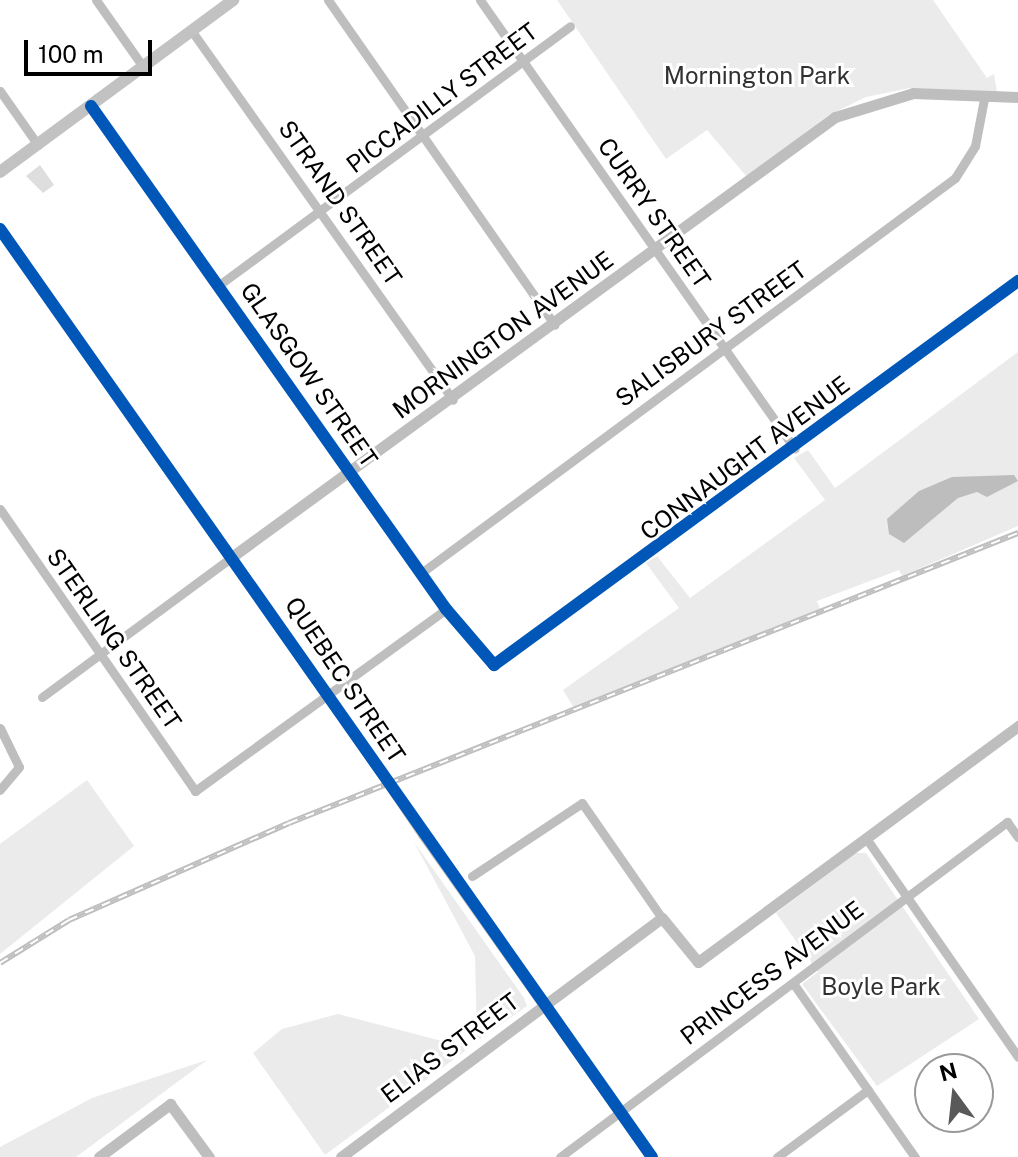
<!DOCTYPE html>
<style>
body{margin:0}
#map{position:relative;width:1018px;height:1157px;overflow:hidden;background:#fff;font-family:"Public Sans",sans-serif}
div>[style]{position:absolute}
.green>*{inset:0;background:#ebebeb}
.water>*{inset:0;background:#bdbdbd}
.building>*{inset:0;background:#dedede}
.minor>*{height:9px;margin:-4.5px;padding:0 4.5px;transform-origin:4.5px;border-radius:4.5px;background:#bebebe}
.tertiary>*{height:11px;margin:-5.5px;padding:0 5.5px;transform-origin:5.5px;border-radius:5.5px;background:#bebebe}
.secondary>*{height:12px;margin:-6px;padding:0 6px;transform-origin:6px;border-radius:6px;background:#c2c2c2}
.rail>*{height:6px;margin-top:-3px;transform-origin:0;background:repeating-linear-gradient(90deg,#fff 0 9px,#bebebe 0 18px);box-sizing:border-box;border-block:2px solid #bebebe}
.tertiary-bridge>*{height:11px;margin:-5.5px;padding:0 5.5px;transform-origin:5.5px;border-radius:5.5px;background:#bebebe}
.cycleway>*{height:12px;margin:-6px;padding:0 6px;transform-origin:6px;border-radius:6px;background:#0057b8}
span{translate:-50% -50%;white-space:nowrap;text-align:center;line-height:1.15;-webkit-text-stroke:6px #fff;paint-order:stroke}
.park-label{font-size:24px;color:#313131}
.street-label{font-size:24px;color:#000}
.north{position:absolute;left:914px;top:1053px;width:80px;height:80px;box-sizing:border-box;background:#fff;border:2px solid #999;border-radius:50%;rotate:345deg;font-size:22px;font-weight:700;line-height:32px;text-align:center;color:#000}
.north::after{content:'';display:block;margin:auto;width:28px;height:36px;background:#595959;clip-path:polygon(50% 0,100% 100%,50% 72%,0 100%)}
.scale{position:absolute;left:24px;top:40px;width:128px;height:36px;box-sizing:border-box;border:4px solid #000;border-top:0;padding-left:10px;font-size:24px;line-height:28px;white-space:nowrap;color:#000;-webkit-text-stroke:6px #fff;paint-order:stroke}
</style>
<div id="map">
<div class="green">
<div style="clip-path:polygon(557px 0,933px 0,987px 78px,994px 74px,997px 92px,910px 88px,866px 97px,827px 116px,747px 177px,707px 130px,666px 159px)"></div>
<div style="clip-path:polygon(1018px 352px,1018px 526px,902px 576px,899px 570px,817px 601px,820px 609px,574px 708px,563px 690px,679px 608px,646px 563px,657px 556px,690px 598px,825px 500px,794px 458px,808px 450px,835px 488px)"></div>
<div style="clip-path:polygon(87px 780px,134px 846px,0 954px,0 844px)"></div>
<div style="clip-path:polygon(414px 842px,524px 998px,527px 1006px,477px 1041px,475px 956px)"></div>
<div style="clip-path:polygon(856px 853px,866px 853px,979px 1019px,877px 1086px,802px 984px,818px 972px,776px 913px)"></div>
<div style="clip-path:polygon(338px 1014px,469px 1048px,325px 1155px,253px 1053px,282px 1029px)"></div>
<div style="clip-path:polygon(207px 1060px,76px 1157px,0 1157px,0 1147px,92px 1098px)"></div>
</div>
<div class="water">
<div style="clip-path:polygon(1014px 475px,1018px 481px,987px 497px,977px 492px,958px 498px,904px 543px,889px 534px,887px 519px,919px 491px,952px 477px)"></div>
</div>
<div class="building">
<div style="clip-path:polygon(40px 165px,54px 185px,43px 193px,26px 176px)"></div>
</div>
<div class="minor">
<div style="left:96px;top:0;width:83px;rotate:54.8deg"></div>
<div style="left:328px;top:0;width:396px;rotate:55.1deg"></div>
<div style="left:480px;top:0;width:548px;rotate:54.95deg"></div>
<div style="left:191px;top:30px;width:453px;rotate:54.7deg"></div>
<div style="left:0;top:91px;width:66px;rotate:54.9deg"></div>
<div style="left:91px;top:106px;width:616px;rotate:54.79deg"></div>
<div style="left:446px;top:609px;width:74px;rotate:49.4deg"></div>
<div style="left:494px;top:665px;width:650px;rotate:-36.23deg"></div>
<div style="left:219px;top:285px;width:436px;rotate:-36.4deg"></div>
<div style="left:0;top:509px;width:343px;rotate:55.3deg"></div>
<div style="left:195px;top:791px;width:310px;rotate:-35.9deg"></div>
<div style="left:421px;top:573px;width:664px;rotate:-36.49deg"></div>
<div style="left:955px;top:178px;width:38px;rotate:-58deg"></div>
<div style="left:975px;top:146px;width:48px;rotate:-79.2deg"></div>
<div style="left:42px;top:697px;width:237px;rotate:-36.4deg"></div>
<div style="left:0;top:728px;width:43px;rotate:64deg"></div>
<div style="left:19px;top:767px;width:30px;rotate:130deg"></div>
<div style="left:868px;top:841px;width:263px;rotate:55.2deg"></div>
<div style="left:472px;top:876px;width:132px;rotate:-33.6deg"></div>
<div style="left:582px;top:803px;width:140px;rotate:55.2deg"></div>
<div style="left:793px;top:983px;width:213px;rotate:55deg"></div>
<div style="left:560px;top:1157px;width:559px;rotate:-36.85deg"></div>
<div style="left:1007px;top:822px;width:19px;rotate:54deg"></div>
<div style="left:777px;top:1157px;width:113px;rotate:-36.4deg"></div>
</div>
<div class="tertiary">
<div style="left:0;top:229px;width:660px;rotate:54.94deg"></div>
<div style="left:233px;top:556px;width:745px;rotate:-36.1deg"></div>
<div style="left:835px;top:117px;width:82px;rotate:-17.1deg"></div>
<div style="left:913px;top:93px;width:105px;rotate:2.2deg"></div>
<div style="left:423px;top:834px;width:396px;rotate:54.7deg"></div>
<div style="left:99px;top:1157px;width:89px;rotate:-36.7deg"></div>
<div style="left:170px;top:1104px;width:66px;rotate:53.7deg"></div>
<div style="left:341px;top:1157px;width:400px;rotate:-36.7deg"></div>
<div style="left:662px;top:918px;width:57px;rotate:50.7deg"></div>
<div style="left:698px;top:962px;width:398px;rotate:-36.4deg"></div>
</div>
<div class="secondary">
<div style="left:0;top:172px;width:290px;rotate:-36.4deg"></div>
</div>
<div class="rail">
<div style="left:0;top:963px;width:81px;rotate:-31.9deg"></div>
<div style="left:69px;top:920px;width:240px;rotate:-23.8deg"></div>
<div style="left:289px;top:823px;width:785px;rotate:-21.69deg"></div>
</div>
<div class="tertiary-bridge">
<div style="left:379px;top:769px;width:78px;rotate:55.9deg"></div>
</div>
<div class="cycleway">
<div style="left:91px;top:106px;width:616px;rotate:54.79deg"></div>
<div style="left:446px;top:609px;width:74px;rotate:49.4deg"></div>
<div style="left:494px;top:665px;width:650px;rotate:-36.23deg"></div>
<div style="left:0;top:229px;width:1134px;rotate:54.91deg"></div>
</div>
<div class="park-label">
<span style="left:757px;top:76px">Mornington Park</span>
<span style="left:881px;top:987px">Boyle Park</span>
</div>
<div class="street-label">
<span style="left:442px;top:98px;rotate:-37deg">PICCADILLY STREET</span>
<span style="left:340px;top:203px;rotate:55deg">STRAND STREET</span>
<span style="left:654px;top:213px;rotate:55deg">CURRY STREET</span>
<span style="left:711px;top:334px;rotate:-36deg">SALISBURY STREET</span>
<span style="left:503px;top:335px;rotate:-36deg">MORNINGTON AVENUE</span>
<span style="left:309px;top:375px;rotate:55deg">GLASGOW STREET</span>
<span style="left:745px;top:458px;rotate:-37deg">CONNAUGHT AVENUE</span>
<span style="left:114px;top:639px;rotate:55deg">STERLING STREET</span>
<span style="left:345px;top:680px;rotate:56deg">QUEBEC STREET</span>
<span style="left:772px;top:973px;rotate:-37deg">PRINCESS AVENUE</span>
<span style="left:450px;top:1048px;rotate:-37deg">ELIAS STREET</span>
</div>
<div class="north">N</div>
<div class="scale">100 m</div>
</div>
